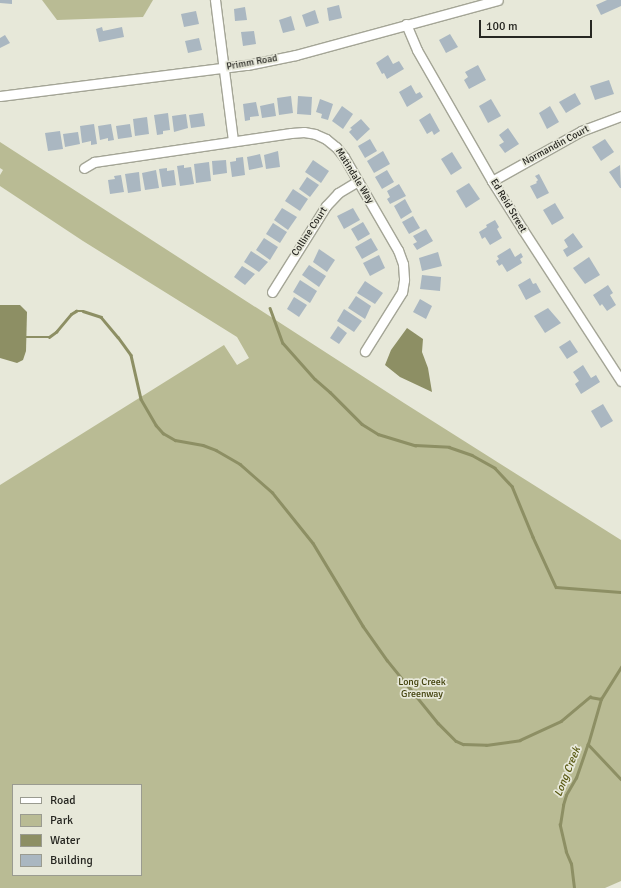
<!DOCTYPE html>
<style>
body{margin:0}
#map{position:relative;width:621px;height:888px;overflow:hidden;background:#e7e8d9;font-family:Signika,sans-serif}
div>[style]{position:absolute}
.green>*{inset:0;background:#b9bb94}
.water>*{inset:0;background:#8d8f64}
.stream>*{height:2.5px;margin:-1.25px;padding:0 1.25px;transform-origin:1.25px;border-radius:1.25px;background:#8d8f64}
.building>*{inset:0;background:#aab7c1}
.roads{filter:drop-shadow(1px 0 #a4a596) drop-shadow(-1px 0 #a4a596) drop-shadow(0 1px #a4a596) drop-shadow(0 -1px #a4a596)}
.minor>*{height:9px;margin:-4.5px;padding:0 4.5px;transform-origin:4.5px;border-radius:4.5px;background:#fff}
span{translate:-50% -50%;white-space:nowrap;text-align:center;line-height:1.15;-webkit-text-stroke:3.5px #e7e8d9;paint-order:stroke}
.street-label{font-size:10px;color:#272722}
.park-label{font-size:10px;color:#3f3f09}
.water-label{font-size:11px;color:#585811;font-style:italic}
.legend{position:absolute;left:12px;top:784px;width:130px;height:92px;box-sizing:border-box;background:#e7e8d9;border:1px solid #9a9b90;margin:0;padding:5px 7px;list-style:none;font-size:12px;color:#272722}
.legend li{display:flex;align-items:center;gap:8px;height:20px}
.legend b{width:20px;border:1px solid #9a9b90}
.scale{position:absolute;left:479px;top:20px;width:113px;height:18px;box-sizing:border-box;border:2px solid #272722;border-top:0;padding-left:5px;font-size:12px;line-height:14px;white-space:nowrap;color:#272722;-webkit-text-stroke:3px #e7e8d9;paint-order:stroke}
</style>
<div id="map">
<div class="green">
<div style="clip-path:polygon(42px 0,153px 0,143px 17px,57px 20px)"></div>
<div style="clip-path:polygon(evenodd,0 142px,404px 403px,621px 540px,621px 881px,605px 888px,0 888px,0 485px,224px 345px,237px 365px,249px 358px,237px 337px,83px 241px,0 186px,0 175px,3px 170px,0 168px,0 142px,13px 785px,141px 785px,141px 875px,13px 875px,13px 785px)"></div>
</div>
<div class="water">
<div style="clip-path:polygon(0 305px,20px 305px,27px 312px,26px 351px,23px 360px,17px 363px,0 358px)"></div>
<div style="clip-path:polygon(407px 328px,423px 339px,422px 352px,428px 368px,432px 392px,400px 377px,385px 365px,391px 350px)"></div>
</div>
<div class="stream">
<div style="left:270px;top:308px;width:37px;rotate:70deg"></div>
<div style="left:283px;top:343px;width:48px;rotate:48.4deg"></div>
<div style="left:315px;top:379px;width:20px;rotate:41deg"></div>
<div style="left:330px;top:392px;width:45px;rotate:45deg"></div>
<div style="left:362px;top:424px;width:19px;rotate:32deg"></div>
<div style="left:378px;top:434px;width:39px;rotate:17deg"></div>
<div style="left:415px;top:445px;width:34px;rotate:3deg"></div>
<div style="left:449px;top:447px;width:24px;rotate:19deg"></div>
<div style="left:472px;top:455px;width:26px;rotate:29deg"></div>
<div style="left:495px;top:468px;width:25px;rotate:47deg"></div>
<div style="left:512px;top:486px;width:55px;rotate:67.6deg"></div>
<div style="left:533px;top:537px;width:55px;rotate:65.3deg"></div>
<div style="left:556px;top:587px;width:65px;rotate:4.4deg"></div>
<div style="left:25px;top:337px;width:24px"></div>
<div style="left:49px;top:337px;width:9px;rotate:-36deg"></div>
<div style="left:56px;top:332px;width:23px;rotate:-50deg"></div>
<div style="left:71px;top:314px;width:6px;rotate:-31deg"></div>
<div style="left:76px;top:311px;width:7px"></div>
<div style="left:83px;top:311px;width:19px;rotate:18deg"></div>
<div style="left:101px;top:317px;width:26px;rotate:50deg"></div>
<div style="left:118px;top:337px;width:22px;rotate:54deg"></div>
<div style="left:131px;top:355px;width:45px;rotate:77.2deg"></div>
<div style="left:141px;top:399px;width:30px;rotate:60deg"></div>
<div style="left:156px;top:425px;width:11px;rotate:49deg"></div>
<div style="left:163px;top:433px;width:14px;rotate:30deg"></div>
<div style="left:175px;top:440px;width:28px;rotate:10deg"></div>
<div style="left:203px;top:445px;width:14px;rotate:21deg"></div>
<div style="left:216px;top:450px;width:28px;rotate:30deg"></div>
<div style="left:240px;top:464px;width:43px;rotate:41.2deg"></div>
<div style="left:272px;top:492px;width:65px;rotate:51.2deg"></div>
<div style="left:313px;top:543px;width:97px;rotate:58.9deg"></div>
<div style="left:363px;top:626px;width:42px;rotate:54.8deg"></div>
<div style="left:387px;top:660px;width:81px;rotate:51deg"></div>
<div style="left:438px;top:723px;width:25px;rotate:45deg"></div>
<div style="left:456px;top:741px;width:8px;rotate:23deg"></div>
<div style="left:463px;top:744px;width:23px;rotate:2deg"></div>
<div style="left:486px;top:745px;width:34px;rotate:-8deg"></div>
<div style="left:520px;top:740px;width:45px;rotate:-24.9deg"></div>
<div style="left:561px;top:721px;width:38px;rotate:-40deg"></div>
<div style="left:590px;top:697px;width:11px;rotate:10deg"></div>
<div style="left:588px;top:744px;width:48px;rotate:46.7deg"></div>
<div style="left:574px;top:888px;width:24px;rotate:-97deg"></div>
<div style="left:571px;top:864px;width:13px;rotate:-113deg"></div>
<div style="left:566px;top:852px;width:28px;rotate:-103deg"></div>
<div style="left:560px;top:825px;width:20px;rotate:-81deg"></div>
<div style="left:563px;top:805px;width:10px;rotate:-73deg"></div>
<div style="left:566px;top:795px;width:20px;rotate:-60deg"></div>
<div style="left:576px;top:778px;width:36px;rotate:-71deg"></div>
<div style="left:588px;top:744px;width:47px;rotate:-73.9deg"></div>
<div style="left:601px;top:699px;width:38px;rotate:-58deg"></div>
</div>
<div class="building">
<div style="clip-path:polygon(0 0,12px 0,12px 4px,0 3px)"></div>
<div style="clip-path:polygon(607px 0,621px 0,621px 6px,601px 15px,596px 5px)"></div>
<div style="clip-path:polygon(339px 5px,342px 18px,329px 21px,327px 8px)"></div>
<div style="clip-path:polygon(245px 7px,247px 20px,235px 21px,234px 9px)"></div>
<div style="clip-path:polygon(315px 10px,319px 23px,306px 27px,302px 15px)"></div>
<div style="clip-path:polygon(196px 11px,199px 24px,184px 27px,181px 14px)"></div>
<div style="clip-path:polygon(291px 16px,295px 30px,283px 33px,279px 20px)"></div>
<div style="clip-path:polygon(102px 27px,103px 31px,122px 27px,124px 37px,99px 42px,96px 29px)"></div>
<div style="clip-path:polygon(254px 31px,256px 44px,243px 46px,241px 32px)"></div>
<div style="clip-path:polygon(450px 34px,458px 47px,446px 53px,439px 40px)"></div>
<div style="clip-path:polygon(5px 35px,10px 43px,0 48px,0 38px)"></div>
<div style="clip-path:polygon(199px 38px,202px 50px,188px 53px,185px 41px)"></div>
<div style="clip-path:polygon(388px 55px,393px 64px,399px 61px,404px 69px,387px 79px,384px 73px,382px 74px,376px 63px)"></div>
<div style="clip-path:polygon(478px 65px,486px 80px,469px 89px,464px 80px,468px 77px,465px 72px)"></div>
<div style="clip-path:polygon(609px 80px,614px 94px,595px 100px,590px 86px)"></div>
<div style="clip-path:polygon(411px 85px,416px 94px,420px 92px,423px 97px,407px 107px,399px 92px)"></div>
<div style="clip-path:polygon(575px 93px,581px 104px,566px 113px,559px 102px)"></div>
<div style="clip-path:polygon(291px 96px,293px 113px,279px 115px,277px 98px)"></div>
<div style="clip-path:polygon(298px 96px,312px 97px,311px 115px,297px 114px)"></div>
<div style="clip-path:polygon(320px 99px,333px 104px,328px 120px,321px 118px,322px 114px,316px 112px)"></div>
<div style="clip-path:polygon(491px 99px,501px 116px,488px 123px,479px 106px)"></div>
<div style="clip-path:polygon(256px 102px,259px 116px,250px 117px,250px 120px,245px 121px,243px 104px)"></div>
<div style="clip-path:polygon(274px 103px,276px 116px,262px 118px,260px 106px)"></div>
<div style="clip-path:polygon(342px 106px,353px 114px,343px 129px,332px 121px)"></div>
<div style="clip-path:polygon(550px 106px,559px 122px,547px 129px,539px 113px)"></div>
<div style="clip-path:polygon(168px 113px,170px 130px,163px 131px,163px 134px,157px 135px,154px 115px)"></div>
<div style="clip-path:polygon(203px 113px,205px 126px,191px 128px,189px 115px)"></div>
<div style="clip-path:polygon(430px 113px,440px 131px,434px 135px,432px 131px,427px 134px,419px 120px)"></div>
<div style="clip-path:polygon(186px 114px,188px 128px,174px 132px,172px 116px)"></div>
<div style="clip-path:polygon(147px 117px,149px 134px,135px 136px,133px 119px)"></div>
<div style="clip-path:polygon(361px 119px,370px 129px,357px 141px,349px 132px,352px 129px,350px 128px)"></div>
<div style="clip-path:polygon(94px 124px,97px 144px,91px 145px,91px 141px,82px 143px,80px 126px)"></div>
<div style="clip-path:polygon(111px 124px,114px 140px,108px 141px,108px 138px,100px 140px,98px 126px)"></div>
<div style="clip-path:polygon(130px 124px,132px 137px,118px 139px,116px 126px)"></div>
<div style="clip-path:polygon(508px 128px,519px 144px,505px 153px,499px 145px,504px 142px,499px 135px)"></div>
<div style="clip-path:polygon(60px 131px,63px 149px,48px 151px,45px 133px)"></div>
<div style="clip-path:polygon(78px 132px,80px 144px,65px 147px,63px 134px)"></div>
<div style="clip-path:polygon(370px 139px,377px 151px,365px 158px,358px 146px)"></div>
<div style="clip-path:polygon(605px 139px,614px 152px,601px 161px,592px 147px)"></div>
<div style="clip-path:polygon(278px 151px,280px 167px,266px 169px,264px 155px)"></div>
<div style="clip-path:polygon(383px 151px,390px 164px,374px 173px,367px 161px)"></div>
<div style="clip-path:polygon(452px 152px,462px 168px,451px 175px,441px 159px)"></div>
<div style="clip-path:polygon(260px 154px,263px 167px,249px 170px,247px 157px)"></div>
<div style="clip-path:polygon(243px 157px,245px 175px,232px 177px,230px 162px,236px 161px,236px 158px)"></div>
<div style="clip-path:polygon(226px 160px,227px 173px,213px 175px,212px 161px)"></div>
<div style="clip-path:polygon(313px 160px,329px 171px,321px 183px,305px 172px)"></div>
<div style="clip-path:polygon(209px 162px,211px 181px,196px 183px,194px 164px)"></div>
<div style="clip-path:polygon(184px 165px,184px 168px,191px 167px,194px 184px,180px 186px,177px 166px)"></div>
<div style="clip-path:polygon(620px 165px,621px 188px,620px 188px,609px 172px)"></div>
<div style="clip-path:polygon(167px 168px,167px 171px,174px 170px,176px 185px,162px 187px,159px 169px)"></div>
<div style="clip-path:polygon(156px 170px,159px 188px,145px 190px,142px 173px)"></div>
<div style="clip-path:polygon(387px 170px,394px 182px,382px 189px,375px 177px)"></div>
<div style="clip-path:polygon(139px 172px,141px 191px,128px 193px,125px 174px)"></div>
<div style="clip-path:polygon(539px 174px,549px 193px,537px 199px,530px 186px,537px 183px,536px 182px,538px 180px,535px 176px)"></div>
<div style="clip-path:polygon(121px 175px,124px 192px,110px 194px,108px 180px,115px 179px,114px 176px)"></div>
<div style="clip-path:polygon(307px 177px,319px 185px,310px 197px,299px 189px)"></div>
<div style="clip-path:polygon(469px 183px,480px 199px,466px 208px,456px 191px)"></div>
<div style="clip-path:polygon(399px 184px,406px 196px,390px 204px,387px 199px,390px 197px,387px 191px)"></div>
<div style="clip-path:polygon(293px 189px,308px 199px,300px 211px,285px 201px)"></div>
<div style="clip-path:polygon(405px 199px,412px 212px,401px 219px,394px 206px)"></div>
<div style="clip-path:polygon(555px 203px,564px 218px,552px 225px,543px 210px)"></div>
<div style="clip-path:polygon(282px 208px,297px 217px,288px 230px,274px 220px)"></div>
<div style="clip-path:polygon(353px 208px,360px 220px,344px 229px,337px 216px)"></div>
<div style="clip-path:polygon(413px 216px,420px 228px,409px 234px,402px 222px)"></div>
<div style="clip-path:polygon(495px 220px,499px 227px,497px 229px,502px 238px,490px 245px,485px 237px,482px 239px,479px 232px,487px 227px,486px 225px)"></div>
<div style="clip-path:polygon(363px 222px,370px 234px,358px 241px,351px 229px)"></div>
<div style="clip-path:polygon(273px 223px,287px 232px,280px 243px,266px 234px)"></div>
<div style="clip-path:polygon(426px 229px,433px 241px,417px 250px,413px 244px,417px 242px,413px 236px)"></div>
<div style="clip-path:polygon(573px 233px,583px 247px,567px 257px,563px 250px,568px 247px,564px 240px)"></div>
<div style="clip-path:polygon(264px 238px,278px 247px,270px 260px,256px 250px)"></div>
<div style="clip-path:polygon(371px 238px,378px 250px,362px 259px,355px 247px)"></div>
<div style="clip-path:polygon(510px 248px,515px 257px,521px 253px,523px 257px,520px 259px,522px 263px,507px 272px,502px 264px,499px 266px,496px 261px,499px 259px,497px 256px)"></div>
<div style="clip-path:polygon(319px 249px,335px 260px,327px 272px,313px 262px)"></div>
<div style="clip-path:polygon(251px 251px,268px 262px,259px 272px,244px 262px)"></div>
<div style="clip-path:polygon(438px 252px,442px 266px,422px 271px,419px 258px)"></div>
<div style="clip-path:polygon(379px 255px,385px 268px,370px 276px,363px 263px)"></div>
<div style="clip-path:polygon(589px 257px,600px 275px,585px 284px,573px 268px)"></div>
<div style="clip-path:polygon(309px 265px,326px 276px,319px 287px,302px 275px)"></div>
<div style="clip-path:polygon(242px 266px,255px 274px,245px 285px,234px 277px)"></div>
<div style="clip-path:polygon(422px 275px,441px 277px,440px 291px,420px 289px)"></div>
<div style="clip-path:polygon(530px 278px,533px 284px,536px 283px,541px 292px,526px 300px,518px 285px)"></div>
<div style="clip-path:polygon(300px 280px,317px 291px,310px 303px,293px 292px)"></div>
<div style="clip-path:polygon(365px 281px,383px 293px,375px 304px,357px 293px)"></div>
<div style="clip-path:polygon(608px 285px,613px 293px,610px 295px,616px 305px,607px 311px,602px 304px,600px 306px,593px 295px)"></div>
<div style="clip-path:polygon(356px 296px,371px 306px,365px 319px,348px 308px)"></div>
<div style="clip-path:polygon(294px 297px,307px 305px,299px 317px,287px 309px)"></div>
<div style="clip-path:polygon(420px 299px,432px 306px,426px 319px,413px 312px)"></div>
<div style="clip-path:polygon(548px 308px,561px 323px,545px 333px,534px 316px)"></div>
<div style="clip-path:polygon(344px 309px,362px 321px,354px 332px,337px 321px)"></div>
<div style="clip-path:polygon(338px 326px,347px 333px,339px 344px,330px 338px)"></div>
<div style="clip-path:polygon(570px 340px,578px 352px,567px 359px,559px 347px)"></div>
<div style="clip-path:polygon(583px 365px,591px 378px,596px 375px,600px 382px,581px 394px,575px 384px,579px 381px,573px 372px)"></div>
<div style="clip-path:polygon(603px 404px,613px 421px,601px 428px,591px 411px)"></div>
</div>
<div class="roads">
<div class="minor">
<div style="left:215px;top:0;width:142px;rotate:82.7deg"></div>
<div style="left:406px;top:24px;width:28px;rotate:67deg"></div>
<div style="left:417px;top:50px;width:151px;rotate:60.2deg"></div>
<div style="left:492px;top:181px;width:58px;rotate:57.7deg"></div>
<div style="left:523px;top:230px;width:180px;rotate:57deg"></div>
<div style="left:0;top:96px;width:249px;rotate:-7.2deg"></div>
<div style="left:247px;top:65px;width:50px;rotate:-11.5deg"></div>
<div style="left:296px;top:55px;width:209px;rotate:-15.2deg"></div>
<div style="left:84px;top:168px;width:12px;rotate:-31deg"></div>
<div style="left:94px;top:162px;width:199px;rotate:-8.4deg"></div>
<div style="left:291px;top:133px;width:13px;rotate:-4deg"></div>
<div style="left:304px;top:132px;width:11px;rotate:10deg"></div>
<div style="left:315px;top:134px;width:12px;rotate:24deg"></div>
<div style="left:326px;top:139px;width:13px;rotate:39deg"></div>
<div style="left:336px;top:147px;width:13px;rotate:51deg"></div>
<div style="left:344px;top:157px;width:108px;rotate:59.9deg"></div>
<div style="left:398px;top:250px;width:15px;rotate:70deg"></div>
<div style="left:403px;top:264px;width:16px;rotate:86deg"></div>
<div style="left:404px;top:280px;width:12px;rotate:99deg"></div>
<div style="left:402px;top:292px;width:70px;rotate:122.1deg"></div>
<div style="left:492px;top:181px;width:102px;rotate:-29.3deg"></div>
<div style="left:581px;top:131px;width:43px;rotate:-20.6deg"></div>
<div style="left:272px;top:292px;width:102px;rotate:-57.9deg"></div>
<div style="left:326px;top:206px;width:18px;rotate:-47deg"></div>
<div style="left:338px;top:193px;width:23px;rotate:-31deg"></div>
</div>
</div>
<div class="street-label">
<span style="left:252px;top:63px;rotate:-10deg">Primm Road</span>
<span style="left:556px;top:146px;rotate:-28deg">Normandin Court</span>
<span style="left:354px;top:176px;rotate:58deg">Matindale Way</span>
<span style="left:508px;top:206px;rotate:59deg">Ed Reid Street</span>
<span style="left:310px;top:232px;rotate:-57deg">Colline Court</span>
</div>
<div class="park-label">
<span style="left:422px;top:688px">Long Creek<br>Greenway</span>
</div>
<div class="water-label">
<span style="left:568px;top:772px;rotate:-68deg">Long Creek</span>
</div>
<ul class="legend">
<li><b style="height:5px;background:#fff"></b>Road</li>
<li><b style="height:11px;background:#b9bb94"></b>Park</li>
<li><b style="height:11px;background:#8d8f64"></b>Water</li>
<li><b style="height:11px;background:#aab7c1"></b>Building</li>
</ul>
<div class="scale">100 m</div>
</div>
